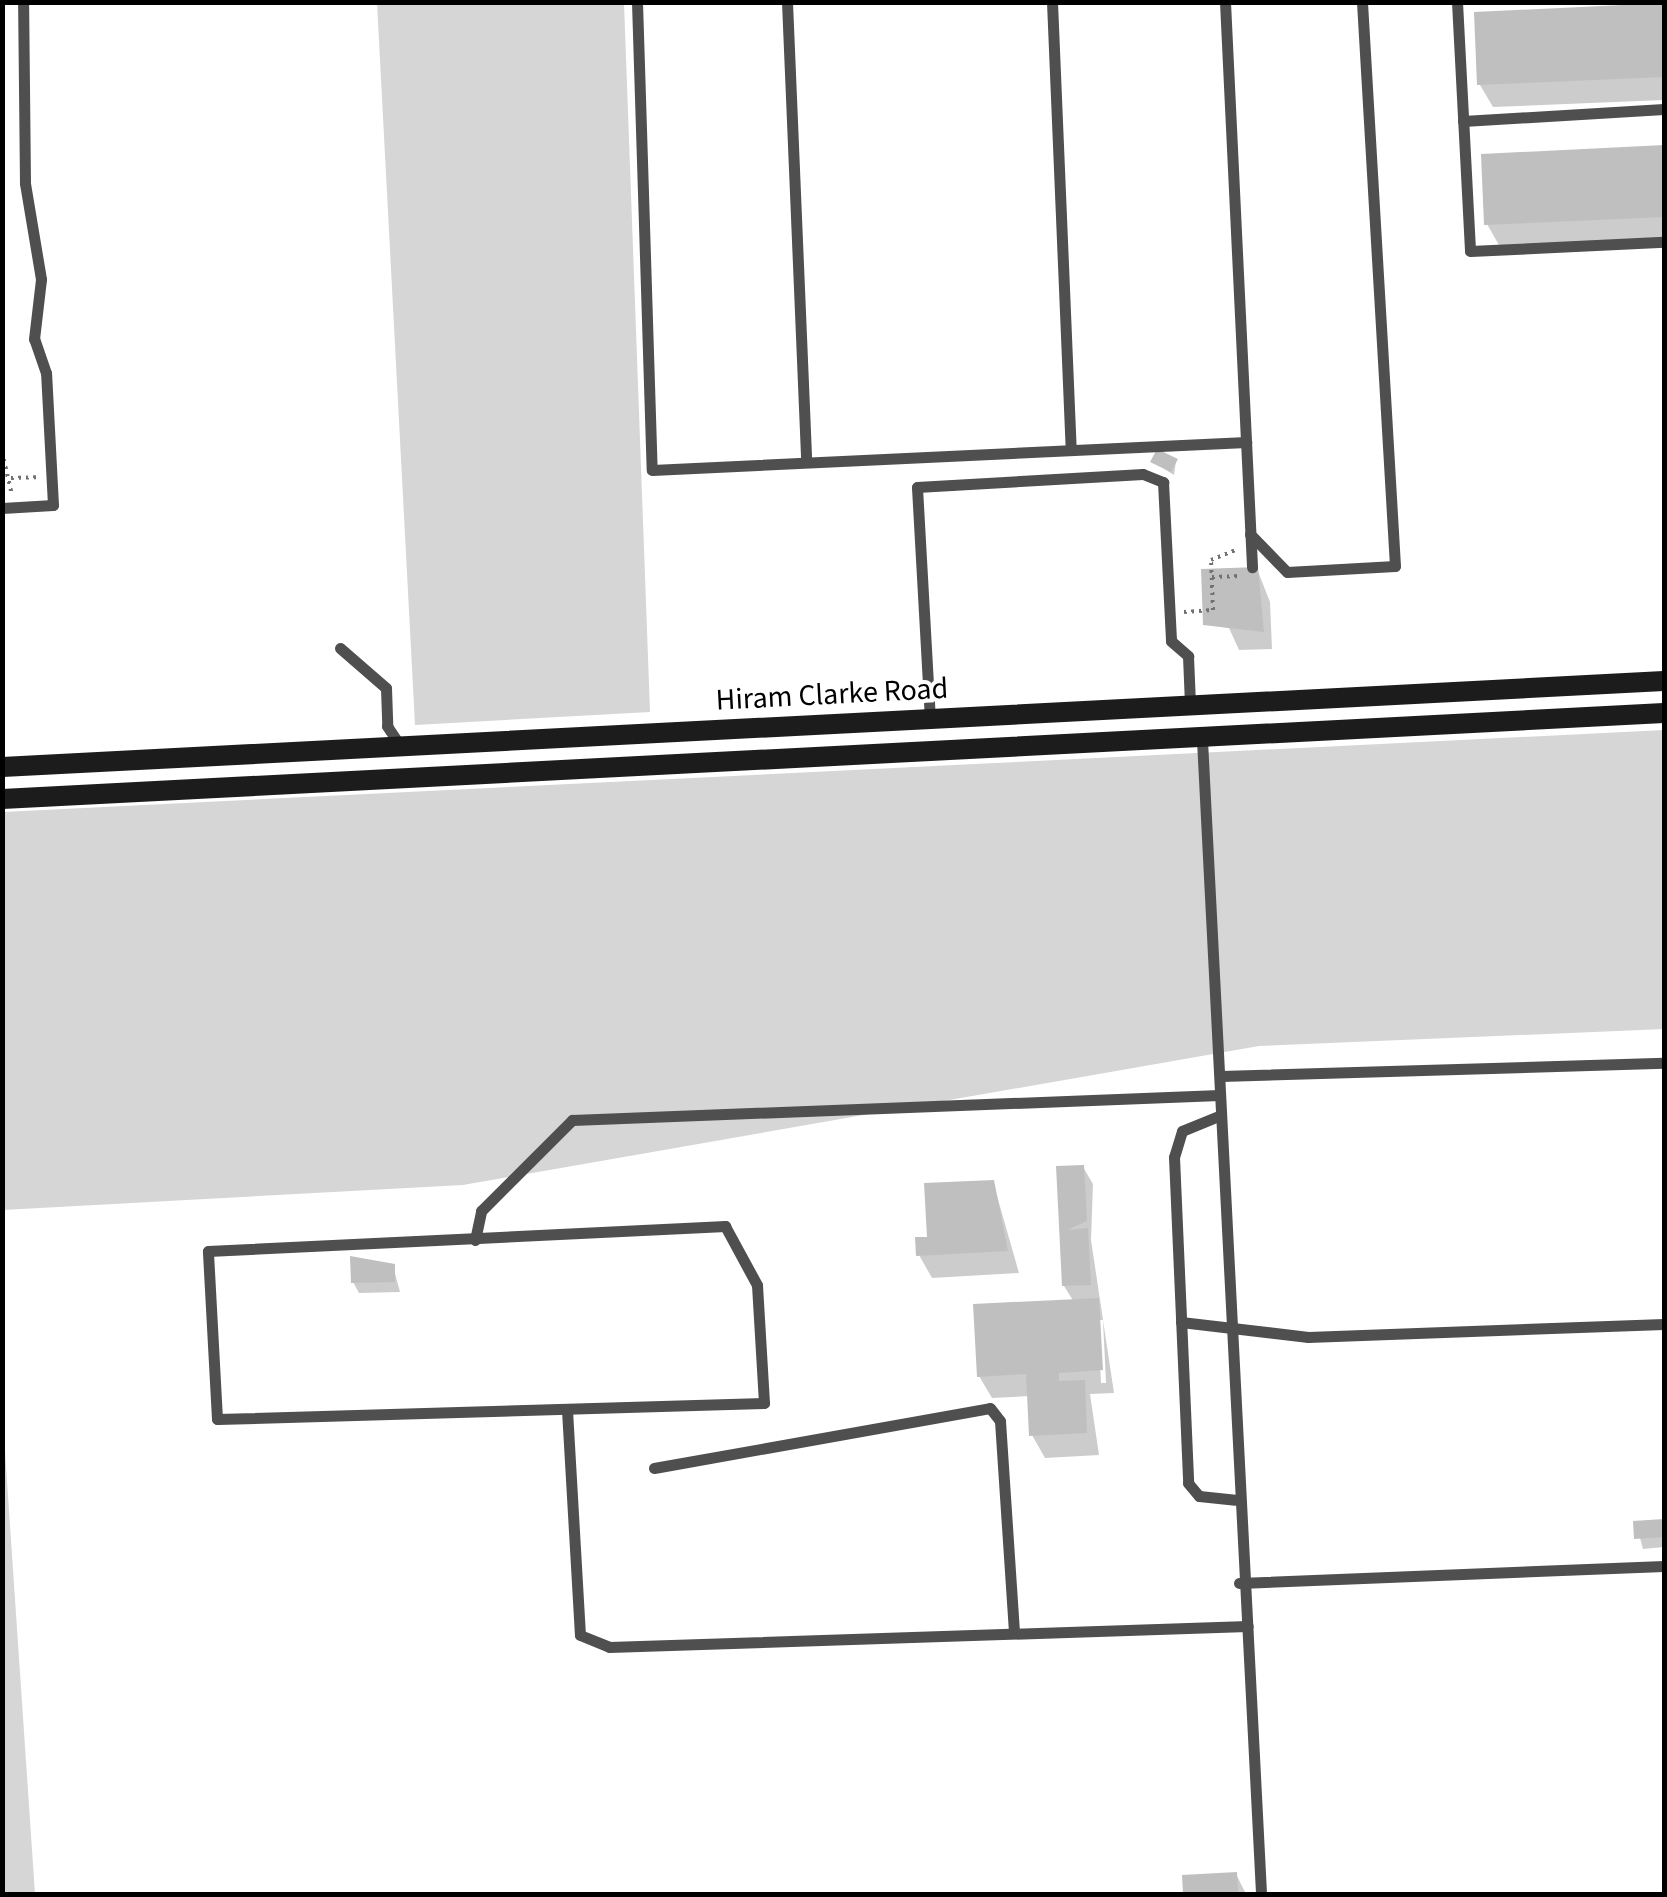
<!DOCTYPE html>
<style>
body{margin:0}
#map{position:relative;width:1667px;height:1897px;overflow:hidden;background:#fff;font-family:"Source Sans 3",sans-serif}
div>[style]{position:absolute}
.green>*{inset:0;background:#d6d6d6}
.shadow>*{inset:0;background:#0003}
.building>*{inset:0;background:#bfbfbf}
.path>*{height:4px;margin-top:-2px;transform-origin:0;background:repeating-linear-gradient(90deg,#717171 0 2.5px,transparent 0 7.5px)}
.service>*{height:11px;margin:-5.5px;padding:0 5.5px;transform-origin:5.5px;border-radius:5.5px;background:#4f4f4f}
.secondary>*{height:20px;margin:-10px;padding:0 10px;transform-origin:10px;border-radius:10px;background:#1c1c1c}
span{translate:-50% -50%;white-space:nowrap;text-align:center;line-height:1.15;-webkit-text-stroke:8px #fff;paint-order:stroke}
.street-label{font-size:30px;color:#000}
.frame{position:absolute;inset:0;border:5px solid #000;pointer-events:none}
</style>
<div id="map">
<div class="green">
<div style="clip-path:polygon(377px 3px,624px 3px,650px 712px,415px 725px)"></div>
<div style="clip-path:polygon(1664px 730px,1664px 1029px,1259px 1046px,463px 1185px,3px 1210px,3px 812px)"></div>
<div style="clip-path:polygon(3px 1422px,35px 1894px,3px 1894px)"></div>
</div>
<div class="shadow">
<div style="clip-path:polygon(1664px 6px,1664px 100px,1493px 107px,1480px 85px,1476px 14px)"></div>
<div style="clip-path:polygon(1664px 148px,1664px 240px,1500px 247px,1487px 224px,1484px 156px)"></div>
<div style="clip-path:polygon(1176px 461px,1174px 475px,1153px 462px)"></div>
<div style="clip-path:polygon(1257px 569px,1270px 602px,1272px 649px,1239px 650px,1229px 628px,1205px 624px)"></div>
<div style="clip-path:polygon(evenodd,1083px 1167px,1093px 1184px,1091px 1240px,1114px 1393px,1090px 1394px,1099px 1455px,1045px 1458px,1032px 1435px,1030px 1396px,992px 1398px,979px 1376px,1074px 1302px,1064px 1286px,1059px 1168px,1083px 1167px,1098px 1320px,1103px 1320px,1106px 1383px,1101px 1383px,1098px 1320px)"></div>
<div style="clip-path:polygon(993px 1182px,1019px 1273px,932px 1278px,919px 1255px)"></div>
<div style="clip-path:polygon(393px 1266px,400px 1292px,359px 1293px,353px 1282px)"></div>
<div style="clip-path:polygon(1664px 1521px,1664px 1547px,1643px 1549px,1636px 1523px)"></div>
<div style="clip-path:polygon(1236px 1874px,1246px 1894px,1185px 1894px,1184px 1877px)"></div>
</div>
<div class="building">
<div style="clip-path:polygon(1664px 3px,1664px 77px,1477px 85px,1474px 12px)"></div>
<div style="clip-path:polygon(1664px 145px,1664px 217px,1484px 225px,1481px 154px)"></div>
<div style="clip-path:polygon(1157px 449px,1178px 459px,1171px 472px,1150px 462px)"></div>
<div style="clip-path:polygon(1258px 567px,1264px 632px,1203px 625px,1201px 569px)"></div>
<div style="clip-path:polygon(1084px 1165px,1087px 1221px,1067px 1230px,1088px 1228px,1091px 1285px,1062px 1286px,1056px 1166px)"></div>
<div style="clip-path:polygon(994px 1180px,1008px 1251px,916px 1256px,915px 1237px,927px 1237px,924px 1183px)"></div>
<div style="clip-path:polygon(350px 1256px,395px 1264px,395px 1282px,351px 1283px)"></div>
<div style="clip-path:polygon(1099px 1298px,1103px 1370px,1059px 1373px,1059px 1381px,1085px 1380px,1087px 1433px,1029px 1436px,1026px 1374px,977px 1377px,973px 1304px)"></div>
<div style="clip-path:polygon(1664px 1519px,1664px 1537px,1634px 1539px,1633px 1521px)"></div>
<div style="clip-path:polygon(1237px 1872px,1238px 1894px,1183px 1894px,1182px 1875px)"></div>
</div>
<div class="path">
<div style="left:2px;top:452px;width:44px;rotate:76.9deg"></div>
<div style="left:11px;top:478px;width:25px;rotate:-2deg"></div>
<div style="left:1212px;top:577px;width:29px;rotate:-2deg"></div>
<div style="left:1184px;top:612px;width:29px;rotate:-4deg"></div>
<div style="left:1213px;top:610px;width:50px;rotate:-92.3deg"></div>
<div style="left:1211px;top:560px;width:27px;rotate:-22deg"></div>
</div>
<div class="service">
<div style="left:637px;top:2px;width:468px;rotate:88.2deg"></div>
<div style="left:652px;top:470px;width:595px;rotate:-2.7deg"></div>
<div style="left:787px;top:2px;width:460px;rotate:87.6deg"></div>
<div style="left:1052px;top:2px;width:448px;rotate:87.6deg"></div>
<div style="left:1225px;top:2px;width:566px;rotate:87.26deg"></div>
<div style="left:1457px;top:2px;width:249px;rotate:87deg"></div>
<div style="left:1470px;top:251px;width:194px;rotate:-2.7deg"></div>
<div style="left:1463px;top:121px;width:201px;rotate:-3.4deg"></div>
<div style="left:2px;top:508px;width:51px;rotate:-3.4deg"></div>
<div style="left:53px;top:505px;width:132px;rotate:-93deg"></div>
<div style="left:46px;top:373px;width:36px;rotate:-109deg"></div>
<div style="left:34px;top:339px;width:60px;rotate:-83.3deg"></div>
<div style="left:41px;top:279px;width:97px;rotate:-99.5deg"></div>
<div style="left:25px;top:183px;width:181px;rotate:-90.6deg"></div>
<div style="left:1250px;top:534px;width:53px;rotate:45.8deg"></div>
<div style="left:1287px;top:572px;width:108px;rotate:-3.2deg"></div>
<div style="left:1395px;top:566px;width:565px;rotate:-93.35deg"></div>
<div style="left:340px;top:648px;width:61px;rotate:41deg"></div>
<div style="left:386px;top:688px;width:38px;rotate:88deg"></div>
<div style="left:387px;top:726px;width:25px;rotate:56deg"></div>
<div style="left:930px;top:720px;width:233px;rotate:-93.2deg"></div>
<div style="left:917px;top:487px;width:226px;rotate:-3.3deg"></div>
<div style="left:1143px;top:474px;width:22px;rotate:22deg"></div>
<div style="left:1163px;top:482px;width:159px;rotate:87.1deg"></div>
<div style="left:1171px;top:641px;width:23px;rotate:41deg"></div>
<div style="left:1188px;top:656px;width:48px;rotate:87.6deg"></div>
<div style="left:1202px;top:740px;width:1156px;rotate:87.07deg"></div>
<div style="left:1221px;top:1076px;width:443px;rotate:-1.7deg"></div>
<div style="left:1221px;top:1115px;width:42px;rotate:157.7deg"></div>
<div style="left:1182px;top:1131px;width:27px;rotate:107deg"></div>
<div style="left:1174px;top:1157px;width:326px;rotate:87.5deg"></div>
<div style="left:1188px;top:1483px;width:17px;rotate:50deg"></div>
<div style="left:1199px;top:1496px;width:36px;rotate:6deg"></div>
<div style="left:725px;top:1226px;width:67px;rotate:61.5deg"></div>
<div style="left:757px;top:1285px;width:118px;rotate:86.6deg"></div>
<div style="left:764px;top:1403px;width:547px;rotate:178.32deg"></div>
<div style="left:217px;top:1419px;width:168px;rotate:-93.1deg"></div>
<div style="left:208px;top:1251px;width:518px;rotate:-2.77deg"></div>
<div style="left:475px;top:1240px;width:30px;rotate:-78deg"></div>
<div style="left:481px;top:1211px;width:129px;rotate:-45deg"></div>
<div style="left:572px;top:1120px;width:648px;rotate:-2.21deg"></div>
<div style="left:1181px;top:1322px;width:128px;rotate:6.7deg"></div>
<div style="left:1308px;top:1337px;width:356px;rotate:-2.1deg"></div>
<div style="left:567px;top:1410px;width:225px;rotate:86.7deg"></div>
<div style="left:580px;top:1635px;width:31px;rotate:22deg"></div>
<div style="left:609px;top:1647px;width:639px;rotate:-1.88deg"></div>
<div style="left:654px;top:1468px;width:341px;rotate:-10.1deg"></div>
<div style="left:990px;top:1408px;width:16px;rotate:52deg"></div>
<div style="left:1000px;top:1421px;width:212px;rotate:86.2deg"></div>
<div style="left:1239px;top:1583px;width:425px;rotate:-2.3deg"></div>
</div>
<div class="secondary">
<div style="left:2px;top:767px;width:1664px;rotate:-2.96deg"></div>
<div style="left:2px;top:799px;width:1664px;rotate:-2.96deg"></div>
</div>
<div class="street-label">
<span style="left:832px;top:695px;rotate:-3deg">Hiram Clarke Road</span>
</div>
<div class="frame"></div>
</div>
